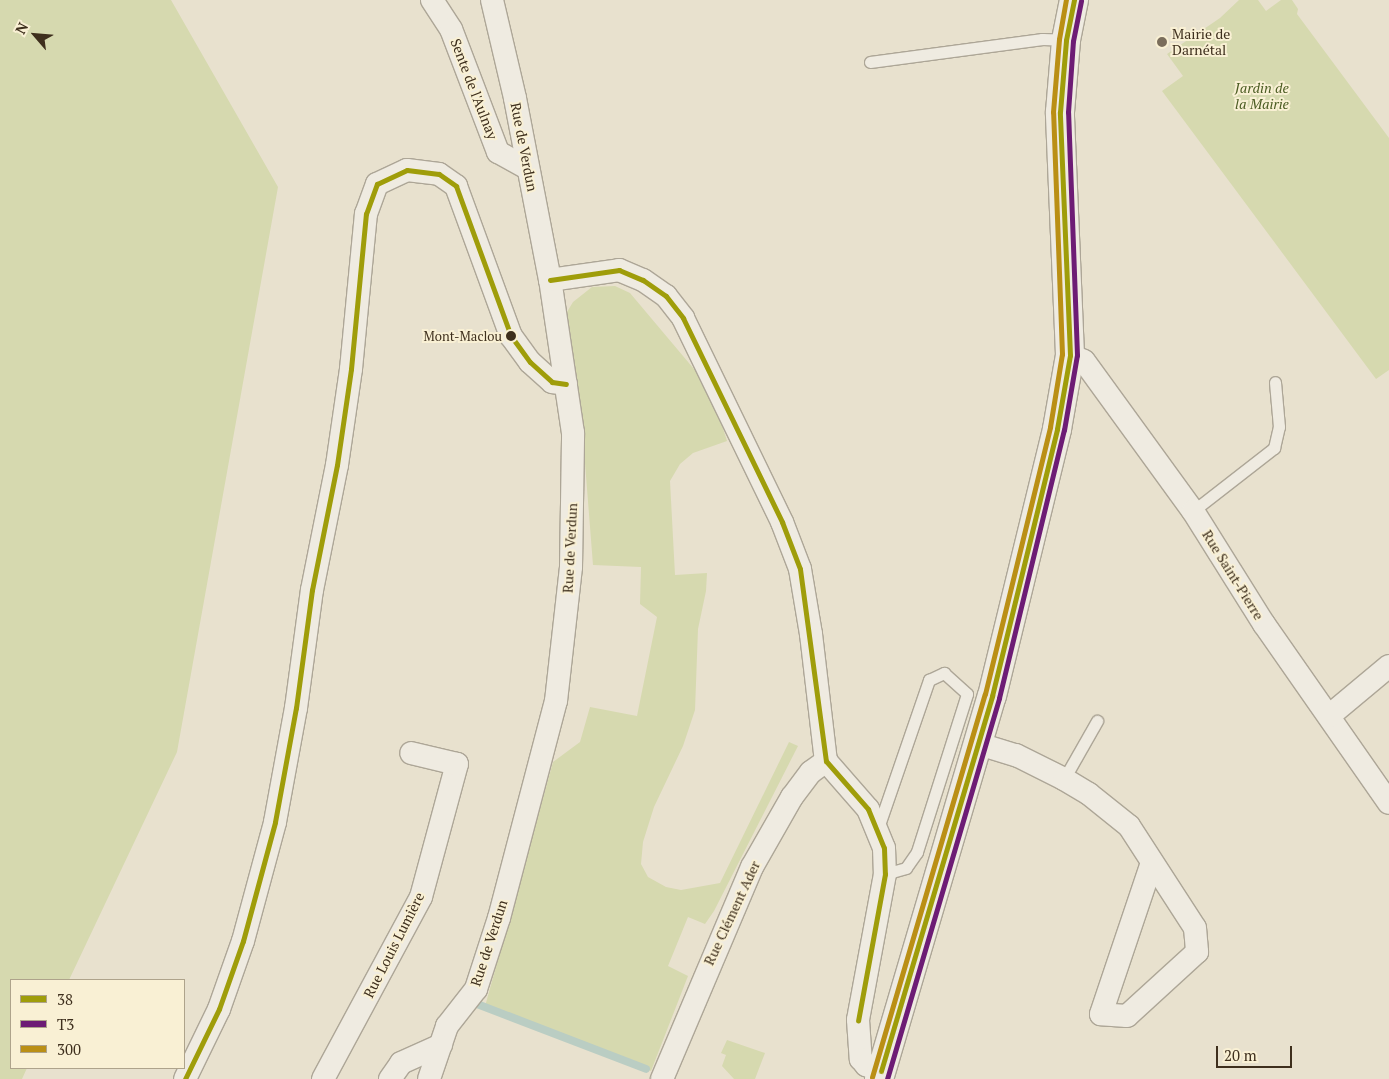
<!DOCTYPE html>
<meta charset="utf-8">
<style>
body{margin:0}
#map{position:relative;width:1389px;height:1079px;overflow:hidden;background:#e8e1ce;font-family:"PT Serif",serif}
div>[style]{position:absolute}
.green>*{inset:0;background:#d6d9af}
.stream>*{height:8px;margin:-4px;padding:0 4px;transform-origin:4px;border-radius:4px;background:#bacdc3}
.roads{filter:drop-shadow(1px 0 #ada697) drop-shadow(-1px 0 #ada697) drop-shadow(0 1px #ada697) drop-shadow(0 -1px #ada697)}
.service>*{height:11px;margin:-5.5px;padding:0 5.5px;transform-origin:5.5px;border-radius:5.5px;background:#efebe1}
.minor>*{height:22px;margin:-11px;padding:0 11px;transform-origin:11px;border-radius:11px;background:#efebe1}
.tertiary>*{height:28px;margin:-14px;padding:0 14px;transform-origin:14px;border-radius:14px;background:#efebe1}
.bus-1>*{height:5px;margin:-2.5px;padding:0 2.5px;transform-origin:2.5px;border-radius:2.5px;background:#9f9d0a}
.bus-2>*{height:5px;margin:-2.5px;padding:0 2.5px;transform-origin:2.5px;border-radius:2.5px;background:#6d1c75}
.bus-3>*{height:5px;margin:-2.5px;padding:0 2.5px;transform-origin:2.5px;border-radius:2.5px;background:#ba8f15}
.dots>*{width:14px;height:14px;translate:-50% -50%;box-sizing:border-box;border:2px solid #f9f0d4;border-radius:50%}
span{translate:-50% -50%;white-space:nowrap;text-align:center;line-height:1.15;-webkit-text-stroke:4px #f9f0d4;paint-order:stroke}
.bus-label{font-size:13px;color:#3e2f1d}
.right{translate:-100% -50%;text-align:right}
.poi-label{font-size:14px;color:#3e2f1d}
.left{translate:0 -50%;text-align:left}
.park-label{font-size:14px;color:#4b5c22;font-style:italic}
.street-label{font-size:14px;color:#3e2f1d}
.legend{position:absolute;left:10px;top:979px;width:175px;height:90px;box-sizing:border-box;background:#f9f0d4;border:1px solid #aea38b;margin:0;padding:6px 9px;list-style:none;font-size:15px;color:#3e2f1d}
.legend li{display:flex;align-items:center;gap:10px;height:25px}
.legend b{width:25px;border:1px solid #aea38b}
.north{position:absolute;left:10px;top:10px;width:50px;height:50px;-webkit-text-stroke:4px #f9f0d4;paint-order:stroke;rotate:297deg;font-size:14px;font-weight:700;line-height:20px;text-align:center;color:#3e2f1d}
.north::after{content:'';display:block;margin:auto;width:18px;height:22px;background:#3e2f1d;clip-path:polygon(50% 0,100% 100%,50% 72%,0 100%)}
.scale{position:absolute;left:1216px;top:1046px;width:76px;height:22px;box-sizing:border-box;border:2px solid #3e2f1d;border-top:0;padding-left:6px;font-size:15px;line-height:18px;white-space:nowrap;color:#3e2f1d;-webkit-text-stroke:4px #f9f0d4;paint-order:stroke}
</style>
<div id="map">
<div class="green">
<div style="clip-path:polygon(0 0,171px 0,278px 187px,177px 752px,69px 980px,11px 980px,11px 1068px,27px 1068px,22px 1079px,0 1079px)"></div>
<div style="clip-path:polygon(1239px 0,1258px 0,1266px 11px,1281px 0,1292px 0,1298px 9px,1297px 14px,1389px 138px,1389px 370px,1376px 379px,1162px 91px,1183px 76px,1167px 54px,1220px 18px)"></div>
<div style="clip-path:polygon(615px 286px,630px 293px,699px 375px,713px 397px,727px 441px,693px 453px,680px 464px,670px 481px,675px 575px,707px 573px,706px 591px,698px 629px,695px 710px,683px 746px,654px 807px,643px 842px,641px 864px,648px 877px,666px 887px,681px 890px,720px 883px,789px 742px,798px 746px,714px 911px,705px 924px,688px 917px,668px 966px,688px 976px,651px 1071px,484px 1010px,553px 762px,580px 742px,590px 707px,637px 716px,657px 617px,640px 604px,641px 567px,593px 565px,582px 425px,567px 312px,573px 302px,592px 287px)"></div>
<div style="clip-path:polygon(727px 1040px,765px 1053px,755px 1079px,734px 1079px,722px 1066px,726px 1055px,721px 1053px)"></div>
</div>
<div class="stream">
<div style="left:477px;top:1004px;width:181px;rotate:21deg"></div>
</div>
<div class="roads">
<div class="service">
<div style="left:870px;top:62px;width:174px;rotate:-7.6deg"></div>
<div style="left:1042px;top:39px;width:24px;rotate:2deg"></div>
<div style="left:1193px;top:511px;width:103px;rotate:-37.9deg"></div>
<div style="left:1274px;top:448px;width:22px;rotate:-77deg"></div>
<div style="left:1279px;top:427px;width:45px;rotate:-95.1deg"></div>
<div style="left:1064px;top:779px;width:67px;rotate:-60.4deg"></div>
<div style="left:878px;top:828px;width:157px;rotate:-71deg"></div>
<div style="left:929px;top:680px;width:17px;rotate:-25deg"></div>
<div style="left:944px;top:673px;width:31px;rotate:42deg"></div>
<div style="left:967px;top:694px;width:166px;rotate:107.6deg"></div>
<div style="left:917px;top:852px;width:19px;rotate:125deg"></div>
<div style="left:906px;top:868px;width:22px;rotate:164deg"></div>
</div>
<div class="minor">
<div style="left:432px;top:0;width:35px;rotate:57deg"></div>
<div style="left:451px;top:29px;width:132px;rotate:69.1deg"></div>
<div style="left:498px;top:152px;width:33px;rotate:29deg"></div>
<div style="left:550px;top:280px;width:70px;rotate:-8.2deg"></div>
<div style="left:619px;top:270px;width:26px;rotate:23deg"></div>
<div style="left:643px;top:280px;width:28px;rotate:35deg"></div>
<div style="left:666px;top:296px;width:28px;rotate:52deg"></div>
<div style="left:683px;top:318px;width:227px;rotate:64.1deg"></div>
<div style="left:782px;top:522px;width:50px;rotate:69deg"></div>
<div style="left:800px;top:569px;width:66px;rotate:80.4deg"></div>
<div style="left:811px;top:634px;width:128px;rotate:83.3deg"></div>
<div style="left:826px;top:761px;width:64px;rotate:48.8deg"></div>
<div style="left:868px;top:809px;width:42px;rotate:67.7deg"></div>
<div style="left:884px;top:848px;width:26px;rotate:88deg"></div>
<div style="left:885px;top:874px;width:148px;rotate:100.5deg"></div>
<div style="left:858px;top:1020px;width:39px;rotate:86deg"></div>
<div style="left:861px;top:1059px;width:8px;rotate:50deg"></div>
<div style="left:866px;top:1065px;width:16px;rotate:22deg"></div>
<div style="left:1070px;top:355px;width:15px;rotate:23deg"></div>
<div style="left:1084px;top:361px;width:185px;rotate:54deg"></div>
<div style="left:1193px;top:511px;width:133px;rotate:57.9deg"></div>
<div style="left:1264px;top:624px;width:218px;rotate:55.1deg"></div>
<div style="left:1329px;top:716px;width:78px;rotate:-39.8deg"></div>
<div style="left:979px;top:744px;width:39px;rotate:17deg"></div>
<div style="left:1016px;top:755px;width:54px;rotate:26.6deg"></div>
<div style="left:1064px;top:779px;width:29px;rotate:31deg"></div>
<div style="left:1089px;top:794px;width:51px;rotate:38.7deg"></div>
<div style="left:1129px;top:826px;width:121px;rotate:57.1deg"></div>
<div style="left:1195px;top:928px;width:24px;rotate:85deg"></div>
<div style="left:1197px;top:952px;width:95px;rotate:137.6deg"></div>
<div style="left:1127px;top:1016px;width:26px;rotate:-176deg"></div>
<div style="left:1101px;top:1014px;width:157px;rotate:-71.4deg"></div>
<div style="left:185px;top:1079px;width:78px;rotate:-64.1deg"></div>
<div style="left:219px;top:1009px;width:72px;rotate:-70.6deg"></div>
<div style="left:243px;top:941px;width:123px;rotate:-74.9deg"></div>
<div style="left:275px;top:822px;width:116px;rotate:-79.6deg"></div>
<div style="left:296px;top:708px;width:119px;rotate:-82.3deg"></div>
<div style="left:312px;top:590px;width:127px;rotate:-78.7deg"></div>
<div style="left:337px;top:465px;width:97px;rotate:-81.7deg"></div>
<div style="left:351px;top:369px;width:156px;rotate:-84.5deg"></div>
<div style="left:366px;top:214px;width:32px;rotate:-70deg"></div>
<div style="left:377px;top:184px;width:33px;rotate:-25deg"></div>
<div style="left:407px;top:170px;width:32px;rotate:7deg"></div>
<div style="left:439px;top:174px;width:21px;rotate:35deg"></div>
<div style="left:456px;top:186px;width:160px;rotate:69.9deg"></div>
<div style="left:511px;top:336px;width:32px;rotate:54deg"></div>
<div style="left:530px;top:362px;width:30px;rotate:42deg"></div>
<div style="left:552px;top:382px;width:14px;rotate:8deg"></div>
<div style="left:323px;top:1079px;width:207px;rotate:-61.7deg"></div>
<div style="left:421px;top:897px;width:138px;rotate:-74.9deg"></div>
<div style="left:457px;top:764px;width:47px;rotate:-166.6deg"></div>
<div style="left:390px;top:1079px;width:19px;rotate:-55deg"></div>
<div style="left:401px;top:1063px;width:44px;rotate:-24.2deg"></div>
<div style="left:429px;top:1079px;width:56px;rotate:-71.2deg"></div>
<div style="left:447px;top:1026px;width:47px;rotate:-51.9deg"></div>
<div style="left:476px;top:989px;width:75px;rotate:-72.1deg"></div>
<div style="left:499px;top:918px;width:224px;rotate:-75.3deg"></div>
<div style="left:556px;top:701px;width:135px;rotate:-83.6deg"></div>
<div style="left:571px;top:567px;width:134px;rotate:-89.1deg"></div>
<div style="left:573px;top:433px;width:155px;rotate:-98.5deg"></div>
<div style="left:550px;top:280px;width:185px;rotate:-100.9deg"></div>
<div style="left:515px;top:98px;width:101px;rotate:-103.2deg"></div>
<div style="left:662px;top:1079px;width:230px;rotate:-67deg"></div>
<div style="left:752px;top:867px;width:81px;rotate:-60.3deg"></div>
<div style="left:792px;top:797px;width:31px;rotate:-53deg"></div>
<div style="left:811px;top:772px;width:19px;rotate:-36deg"></div>
</div>
<div class="tertiary">
<div style="left:879px;top:1079px;width:399px;rotate:-73.6deg"></div>
<div style="left:992px;top:696px;width:275px;rotate:-76.3deg"></div>
<div style="left:1057px;top:429px;width:75px;rotate:-80deg"></div>
<div style="left:1070px;top:355px;width:243px;rotate:-92.4deg"></div>
<div style="left:1060px;top:112px;width:72px;rotate:-85.2deg"></div>
<div style="left:1066px;top:40px;width:41px;rotate:-78.7deg"></div>
</div>
</div>
<div class="bus-1">
<div style="left:550px;top:280px;width:70px;rotate:-8.2deg"></div>
<div style="left:619px;top:270px;width:26px;rotate:23deg"></div>
<div style="left:643px;top:280px;width:28px;rotate:35deg"></div>
<div style="left:666px;top:296px;width:28px;rotate:52deg"></div>
<div style="left:683px;top:318px;width:227px;rotate:64.1deg"></div>
<div style="left:782px;top:522px;width:50px;rotate:69deg"></div>
<div style="left:800px;top:569px;width:194px;rotate:82.3deg"></div>
<div style="left:826px;top:761px;width:64px;rotate:48.8deg"></div>
<div style="left:868px;top:809px;width:42px;rotate:67.7deg"></div>
<div style="left:884px;top:848px;width:26px;rotate:88deg"></div>
<div style="left:885px;top:874px;width:149px;rotate:100.4deg"></div>
<div style="left:881px;top:1071px;width:391px;rotate:-73.5deg"></div>
<div style="left:992px;top:696px;width:275px;rotate:-76.3deg"></div>
<div style="left:1057px;top:429px;width:75px;rotate:-80deg"></div>
<div style="left:1070px;top:355px;width:243px;rotate:-92.4deg"></div>
<div style="left:1060px;top:112px;width:72px;rotate:-85.2deg"></div>
<div style="left:1066px;top:40px;width:41px;rotate:-78.7deg"></div>
<div style="left:185px;top:1079px;width:78px;rotate:-64.1deg"></div>
<div style="left:219px;top:1009px;width:72px;rotate:-70.6deg"></div>
<div style="left:243px;top:941px;width:123px;rotate:-74.9deg"></div>
<div style="left:275px;top:822px;width:116px;rotate:-79.6deg"></div>
<div style="left:296px;top:708px;width:119px;rotate:-82.3deg"></div>
<div style="left:312px;top:590px;width:127px;rotate:-78.7deg"></div>
<div style="left:337px;top:465px;width:97px;rotate:-81.7deg"></div>
<div style="left:351px;top:369px;width:156px;rotate:-84.5deg"></div>
<div style="left:366px;top:214px;width:32px;rotate:-70deg"></div>
<div style="left:377px;top:184px;width:33px;rotate:-25deg"></div>
<div style="left:407px;top:170px;width:32px;rotate:7deg"></div>
<div style="left:439px;top:174px;width:21px;rotate:35deg"></div>
<div style="left:456px;top:186px;width:160px;rotate:69.9deg"></div>
<div style="left:511px;top:336px;width:32px;rotate:54deg"></div>
<div style="left:530px;top:362px;width:30px;rotate:42deg"></div>
<div style="left:552px;top:382px;width:14px;rotate:8deg"></div>
</div>
<div class="bus-2">
<div style="left:887px;top:1079px;width:397px;rotate:-73.6deg"></div>
<div style="left:999px;top:698px;width:276px;rotate:-76.4deg"></div>
<div style="left:1064px;top:430px;width:76px;rotate:-80.2deg"></div>
<div style="left:1077px;top:355px;width:243px;rotate:-92.1deg"></div>
<div style="left:1068px;top:112px;width:71px;rotate:-86deg"></div>
<div style="left:1073px;top:41px;width:41px;rotate:-78.7deg"></div>
</div>
<div class="bus-3">
<div style="left:872px;top:1077px;width:399px;rotate:-73.6deg"></div>
<div style="left:985px;top:694px;width:275px;rotate:-76.3deg"></div>
<div style="left:1050px;top:427px;width:74px;rotate:-80.7deg"></div>
<div style="left:1062px;top:354px;width:242px;rotate:-92.1deg"></div>
<div style="left:1053px;top:112px;width:73px;rotate:-85.3deg"></div>
<div style="left:1059px;top:39px;width:40px;rotate:-80deg"></div>
</div>
<div class="dots">
<div style="left:1162px;top:42px;background:#7a6d5b"></div>
<div style="left:511px;top:336px;background:#3e2f1d"></div>
</div>
<div class="bus-label">
<span class="right" style="left:502px;top:336px">Mont-Maclou</span>
</div>
<div class="poi-label">
<span class="left" style="left:1172px;top:42px">Mairie de<br>Darnétal</span>
</div>
<div class="park-label">
<span style="left:1262px;top:96px">Jardin de<br>la Mairie</span>
</div>
<div class="street-label">
<span style="left:474px;top:89px;rotate:69deg">Sente de l'Aulnay</span>
<span style="left:524px;top:147px;rotate:79deg">Rue de Verdun</span>
<span style="left:570px;top:548px;rotate:-87deg">Rue de Verdun</span>
<span style="left:1233px;top:575px;rotate:58deg">Rue Saint-Pierre</span>
<span style="left:732px;top:913px;rotate:-65deg">Rue Clément Ader</span>
<span style="left:489px;top:943px;rotate:-72deg">Rue de Verdun</span>
<span style="left:394px;top:945px;rotate:-63deg">Rue Louis Lumière</span>
</div>
<ul class="legend">
<li><b style="height:6px;background:#9f9d0a"></b>38</li>
<li><b style="height:6px;background:#6d1c75"></b>T3</li>
<li><b style="height:6px;background:#ba8f15"></b>300</li>
</ul>
<div class="north">N</div>
<div class="scale">20 m</div>
</div>
